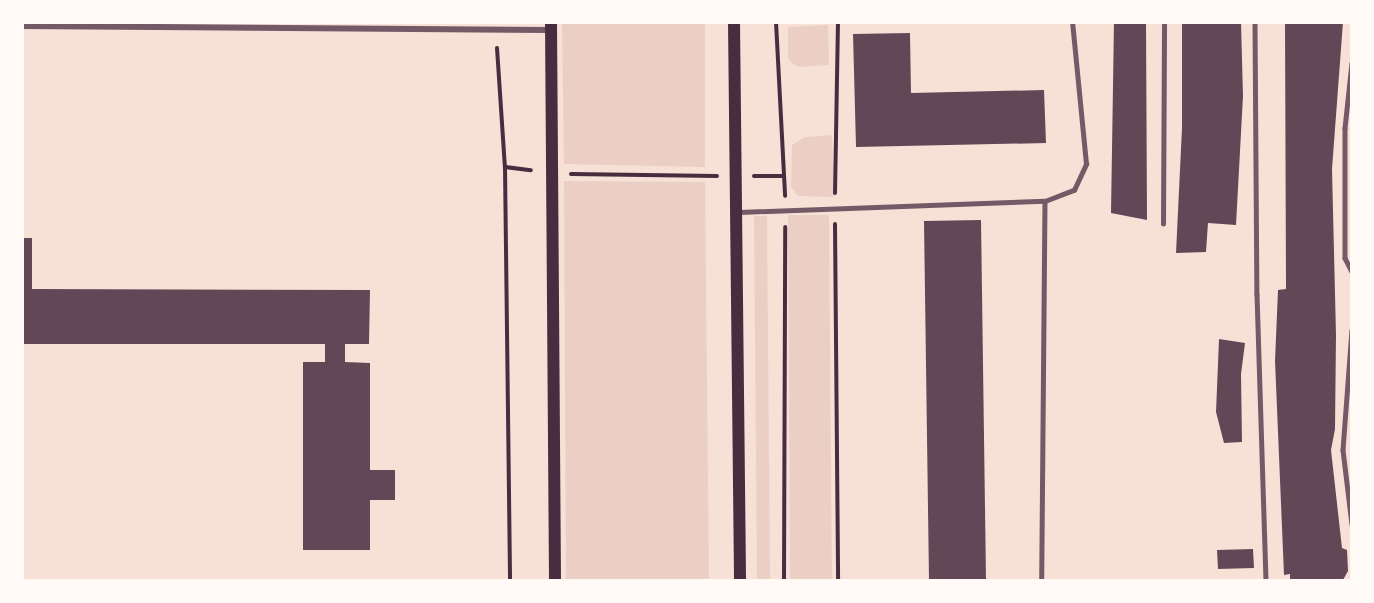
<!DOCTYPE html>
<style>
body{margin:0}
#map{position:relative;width:1374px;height:603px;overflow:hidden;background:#f7e1d7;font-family:Roboto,sans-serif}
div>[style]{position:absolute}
.green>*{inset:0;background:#ebcfc5}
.building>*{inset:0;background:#644757}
.path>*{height:4px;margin:-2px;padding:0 2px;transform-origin:2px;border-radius:2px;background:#4a2c40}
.service>*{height:4.5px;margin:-2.25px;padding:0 2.25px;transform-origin:2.25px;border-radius:2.25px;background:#755966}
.minor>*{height:6px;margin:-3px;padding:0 3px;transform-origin:3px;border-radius:3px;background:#755966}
.secondary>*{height:12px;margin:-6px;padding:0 6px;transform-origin:6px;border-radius:6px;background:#4a2c40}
span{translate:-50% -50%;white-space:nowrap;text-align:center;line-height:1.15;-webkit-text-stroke:4.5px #fffaf5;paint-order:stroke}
.frame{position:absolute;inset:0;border:24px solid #fffaf5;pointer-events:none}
</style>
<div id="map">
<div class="green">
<div style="clip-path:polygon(562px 23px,705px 23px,705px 167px,564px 164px)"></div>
<div style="clip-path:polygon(828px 25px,829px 65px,799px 67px,793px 64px,788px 58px,788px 27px)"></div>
<div style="clip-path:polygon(832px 135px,834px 197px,798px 196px,791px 187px,792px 145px,805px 137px)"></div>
<div style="clip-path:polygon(564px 181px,705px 182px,709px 580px,566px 580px)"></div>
<div style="clip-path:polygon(788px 215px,829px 215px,832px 580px,790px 580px)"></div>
<div style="clip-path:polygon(754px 216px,767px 216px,770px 580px,757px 580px)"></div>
</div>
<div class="building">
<div style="clip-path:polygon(1114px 22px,1146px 22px,1147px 220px,1111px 213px)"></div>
<div style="clip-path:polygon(1182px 22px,1241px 22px,1243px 96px,1236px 225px,1208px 223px,1206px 252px,1176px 253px,1182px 128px)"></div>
<div style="clip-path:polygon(1285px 22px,1343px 22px,1332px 169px,1336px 335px,1335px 429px,1331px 450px,1342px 548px,1347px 550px,1348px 571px,1343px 580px,1290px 580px,1290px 574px,1284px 575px,1275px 361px,1278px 290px,1286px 289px)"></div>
<div style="clip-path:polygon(910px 33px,911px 93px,1044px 90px,1046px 143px,856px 147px,853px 34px)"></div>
<div style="clip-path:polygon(981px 220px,986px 580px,929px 580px,924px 221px)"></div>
<div style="clip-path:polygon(22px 238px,32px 238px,32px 289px,370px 290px,369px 344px,345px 344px,345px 362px,370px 363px,370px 470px,395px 470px,395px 500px,370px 500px,370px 550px,303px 550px,303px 362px,325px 362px,325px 344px,22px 344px)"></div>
<div style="clip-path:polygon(1219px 339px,1245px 343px,1241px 374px,1242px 442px,1224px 443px,1216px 412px)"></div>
<div style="clip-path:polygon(1253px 549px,1254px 568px,1218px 569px,1217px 550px)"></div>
</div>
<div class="path">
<div style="left:776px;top:22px;width:174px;rotate:87deg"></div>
<div style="left:497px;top:48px;width:119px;rotate:86.2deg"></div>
<div style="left:505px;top:167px;width:413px;rotate:89.3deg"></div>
<div style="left:505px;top:167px;width:26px;rotate:7deg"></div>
<div style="left:571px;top:174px;width:146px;rotate:0.8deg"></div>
<div style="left:754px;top:176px;width:30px"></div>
<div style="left:835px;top:193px;width:171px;rotate:-89deg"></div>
<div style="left:835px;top:224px;width:356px;rotate:89.5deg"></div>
<div style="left:784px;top:580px;width:353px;rotate:-89.8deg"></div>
</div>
<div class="service">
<div style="left:1255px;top:22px;width:272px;rotate:89.6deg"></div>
<div style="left:1257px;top:294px;width:286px;rotate:88.2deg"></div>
<div style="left:1352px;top:63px;width:65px;rotate:96.1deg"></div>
<div style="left:1345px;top:128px;width:130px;rotate:90deg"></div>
<div style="left:1345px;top:258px;width:16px;rotate:63deg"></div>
<div style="left:1045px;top:201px;width:31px;rotate:-21deg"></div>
<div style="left:1074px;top:190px;width:29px;rotate:-65deg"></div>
<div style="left:1086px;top:164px;width:143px;rotate:-95.6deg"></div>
<div style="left:739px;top:212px;width:306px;rotate:-2.1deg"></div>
<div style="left:1045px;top:201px;width:379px;rotate:90.5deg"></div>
<div style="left:1163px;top:224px;width:202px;rotate:-89.7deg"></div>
<div style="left:1352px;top:330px;width:120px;rotate:94.3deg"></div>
<div style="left:1343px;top:450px;width:75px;rotate:83.1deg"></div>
</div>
<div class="minor">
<div style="left:22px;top:26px;width:529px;rotate:0.43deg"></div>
</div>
<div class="secondary">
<div style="left:551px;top:22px;width:558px;rotate:89.59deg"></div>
<div style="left:734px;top:22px;width:558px;rotate:89.38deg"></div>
</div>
<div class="frame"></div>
</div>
